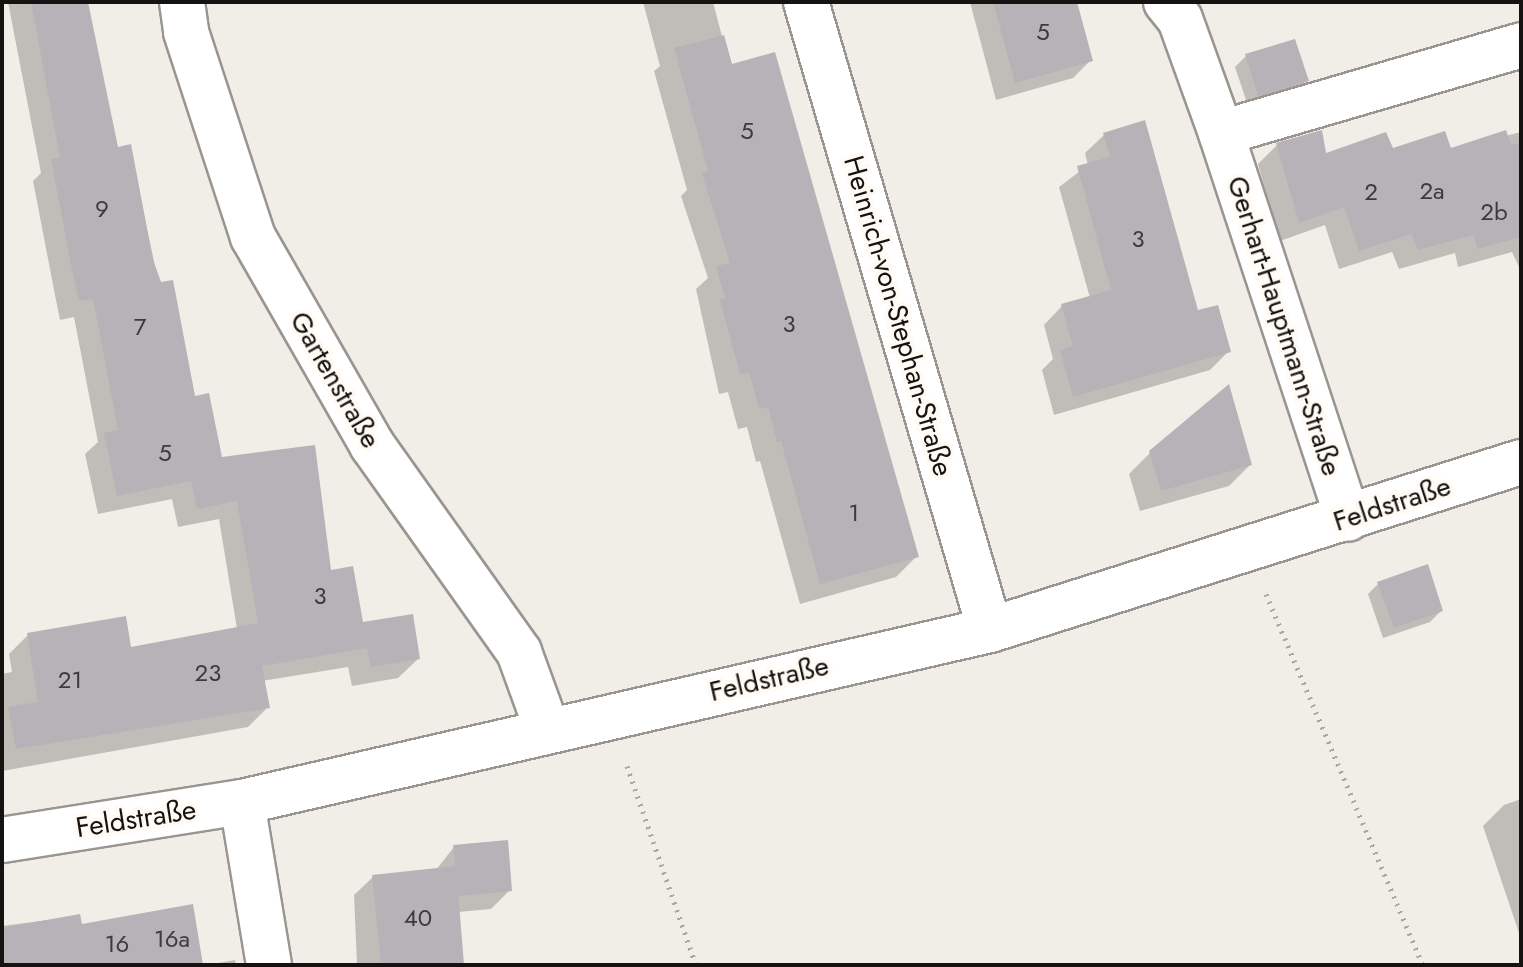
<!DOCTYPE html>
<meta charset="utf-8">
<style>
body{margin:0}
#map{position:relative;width:1523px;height:967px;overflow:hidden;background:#f1ede7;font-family:Jost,sans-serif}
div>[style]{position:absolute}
.shadow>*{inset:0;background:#0003}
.building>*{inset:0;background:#b6b2b7}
.path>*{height:5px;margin-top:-2.5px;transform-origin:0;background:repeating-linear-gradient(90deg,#aba8a3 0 2px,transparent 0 8px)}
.roads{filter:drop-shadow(2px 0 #9a9590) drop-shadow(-2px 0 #9a9590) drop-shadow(0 2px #9a9590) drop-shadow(0 -2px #9a9590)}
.minor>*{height:44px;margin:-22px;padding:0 22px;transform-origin:22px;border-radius:22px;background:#fff}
span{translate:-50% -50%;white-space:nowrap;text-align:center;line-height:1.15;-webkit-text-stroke:8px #fffaf4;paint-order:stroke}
.number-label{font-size:24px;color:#3d3b3a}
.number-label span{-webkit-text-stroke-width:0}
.street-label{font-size:28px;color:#151311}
.frame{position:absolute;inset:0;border:4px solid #151311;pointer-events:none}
</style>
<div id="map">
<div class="shadow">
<div style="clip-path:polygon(8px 2px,86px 2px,117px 149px,129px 147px,159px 284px,194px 398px,220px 459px,329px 572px,361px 624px,418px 659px,398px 678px,352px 686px,348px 667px,262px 681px,267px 708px,248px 727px,2px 771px,2px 674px,12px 672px,9px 654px,28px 635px,130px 649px,237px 629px,219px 519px,178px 527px,172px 499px,98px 514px,85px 454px,98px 442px,74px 317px,60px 320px,55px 295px,33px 181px,41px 173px)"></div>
<div style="clip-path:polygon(643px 2px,713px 2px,730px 67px,917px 556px,896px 577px,800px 604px,760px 461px,756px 462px,747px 427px,738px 429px,728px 392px,719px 394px,696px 289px,708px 278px,681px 196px,687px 190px,654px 71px,660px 66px)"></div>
<div style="clip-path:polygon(970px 2px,1075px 2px,1091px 60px,1073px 78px,996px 100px)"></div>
<div style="clip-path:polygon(1246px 56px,1306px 81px,1295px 92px,1248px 106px,1235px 67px)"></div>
<div style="clip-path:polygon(1521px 132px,1519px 267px,1512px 252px,1458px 267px,1455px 253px,1399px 269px,1392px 252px,1339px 269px,1325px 225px,1280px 241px,1258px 164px,1277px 145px,1325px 156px,1450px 150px)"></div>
<div style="clip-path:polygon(1104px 135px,1196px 313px,1229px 351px,1210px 370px,1054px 415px,1042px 370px,1053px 359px,1044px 325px,1062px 306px,1090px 298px,1059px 187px,1088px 165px,1085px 153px)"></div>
<div style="clip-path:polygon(1150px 453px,1250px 465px,1229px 486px,1140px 511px,1129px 474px)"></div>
<div style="clip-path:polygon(1379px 583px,1441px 611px,1430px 622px,1383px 638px,1368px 594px)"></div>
<div style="clip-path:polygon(1521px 799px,1521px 939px,1483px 826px,1504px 805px)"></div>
<div style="clip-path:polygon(454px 847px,510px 890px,491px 909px,458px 912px,462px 965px,357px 965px,354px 895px,373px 877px,436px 870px)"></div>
<div style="clip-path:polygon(79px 916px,80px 926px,201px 965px,2px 965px,2px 926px)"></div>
<div style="clip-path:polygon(235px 960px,236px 965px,207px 965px)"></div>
</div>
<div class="building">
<div style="clip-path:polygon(31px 2px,88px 2px,118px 147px,131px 144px,153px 260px,161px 282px,173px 280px,195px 396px,209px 393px,222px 457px,315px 445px,331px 570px,353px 566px,363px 622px,413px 614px,420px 659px,371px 667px,367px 648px,262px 666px,270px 708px,16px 749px,8px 707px,38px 702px,27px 633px,126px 616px,131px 647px,258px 623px,237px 501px,197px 509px,191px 481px,117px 496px,104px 433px,118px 430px,93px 299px,79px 301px,73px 275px,51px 159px,60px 158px)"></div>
<div style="clip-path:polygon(993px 2px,1077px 2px,1093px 61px,1015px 83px)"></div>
<div style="clip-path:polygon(724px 35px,732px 64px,775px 52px,919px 557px,820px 584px,781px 441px,777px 442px,768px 407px,759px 409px,749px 372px,740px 374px,720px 300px,725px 298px,716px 266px,730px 263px,702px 173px,708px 171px,674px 48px)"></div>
<div style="clip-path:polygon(1295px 39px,1309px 81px,1258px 96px,1245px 54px)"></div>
<div style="clip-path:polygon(1145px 120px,1198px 310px,1218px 305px,1231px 352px,1073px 397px,1060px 350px,1073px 346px,1061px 304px,1111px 290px,1077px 166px,1110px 157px,1103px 133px)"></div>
<div style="clip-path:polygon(1322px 130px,1326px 153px,1386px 132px,1393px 148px,1445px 131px,1451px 148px,1506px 130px,1511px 145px,1521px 143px,1521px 237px,1477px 249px,1474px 235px,1418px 250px,1411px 234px,1359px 251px,1344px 207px,1299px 223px,1276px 143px)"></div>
<div style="clip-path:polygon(1229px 384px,1252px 465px,1161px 491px,1149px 451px)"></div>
<div style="clip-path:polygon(1428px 564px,1443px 611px,1394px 628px,1377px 582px)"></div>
<div style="clip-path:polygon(508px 840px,512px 891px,459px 896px,453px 845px)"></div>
<div style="clip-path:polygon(456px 866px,464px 965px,381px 965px,372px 875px)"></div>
<div style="clip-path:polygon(193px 904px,203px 965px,2px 965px,2px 928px,80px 914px,82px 924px)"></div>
</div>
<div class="path">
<div style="left:1266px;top:594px;width:403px;rotate:67.1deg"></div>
<div style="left:627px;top:766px;width:211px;rotate:70.9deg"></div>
</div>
<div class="roads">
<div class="minor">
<div style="left:182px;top:2px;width:30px;rotate:82deg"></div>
<div style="left:186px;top:32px;width:216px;rotate:71.9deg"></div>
<div style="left:253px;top:237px;width:240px;rotate:60.2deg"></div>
<div style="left:372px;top:445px;width:254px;rotate:54.6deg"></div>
<div style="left:519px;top:652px;width:82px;rotate:70deg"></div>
<div style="left:806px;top:2px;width:654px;rotate:73.67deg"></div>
<div style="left:1166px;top:2px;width:22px;rotate:51deg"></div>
<div style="left:1180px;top:19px;width:121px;rotate:70.2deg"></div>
<div style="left:1221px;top:133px;width:406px;rotate:71.8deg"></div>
<div style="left:1221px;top:133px;width:313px;rotate:-16.3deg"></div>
<div style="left:242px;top:802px;width:165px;rotate:80.6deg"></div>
<div style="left:2px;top:840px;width:243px;rotate:-9deg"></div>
<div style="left:242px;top:802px;width:768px;rotate:-12.95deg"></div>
<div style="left:990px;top:630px;width:557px;rotate:-17.56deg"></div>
</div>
</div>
<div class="number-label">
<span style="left:1043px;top:32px">5</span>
<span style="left:747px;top:131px">5</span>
<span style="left:1432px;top:191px">2a</span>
<span style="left:1371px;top:192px">2</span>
<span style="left:102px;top:209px">9</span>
<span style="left:1494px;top:212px">2b</span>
<span style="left:1138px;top:239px">3</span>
<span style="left:789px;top:324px">3</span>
<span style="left:140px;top:327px">7</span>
<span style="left:165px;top:453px">5</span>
<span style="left:854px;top:513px">1</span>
<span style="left:320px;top:596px">3</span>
<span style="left:208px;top:673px">23</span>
<span style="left:70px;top:680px">21</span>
<span style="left:418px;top:918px">40</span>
<span style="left:172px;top:939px">16a</span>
<span style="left:117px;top:944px">16</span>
</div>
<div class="street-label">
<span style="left:898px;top:316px;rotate:74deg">Heinrich-von-Stephan-Straße</span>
<span style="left:1284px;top:326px;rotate:72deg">Gerhart-Hauptmann-Straße</span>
<span style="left:335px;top:380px;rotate:60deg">Gartenstraße</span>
<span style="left:1392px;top:504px;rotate:-18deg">Feldstraße</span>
<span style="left:769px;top:679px;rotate:-13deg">Feldstraße</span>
<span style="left:136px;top:819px;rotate:-9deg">Feldstraße</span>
</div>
<div class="frame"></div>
</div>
